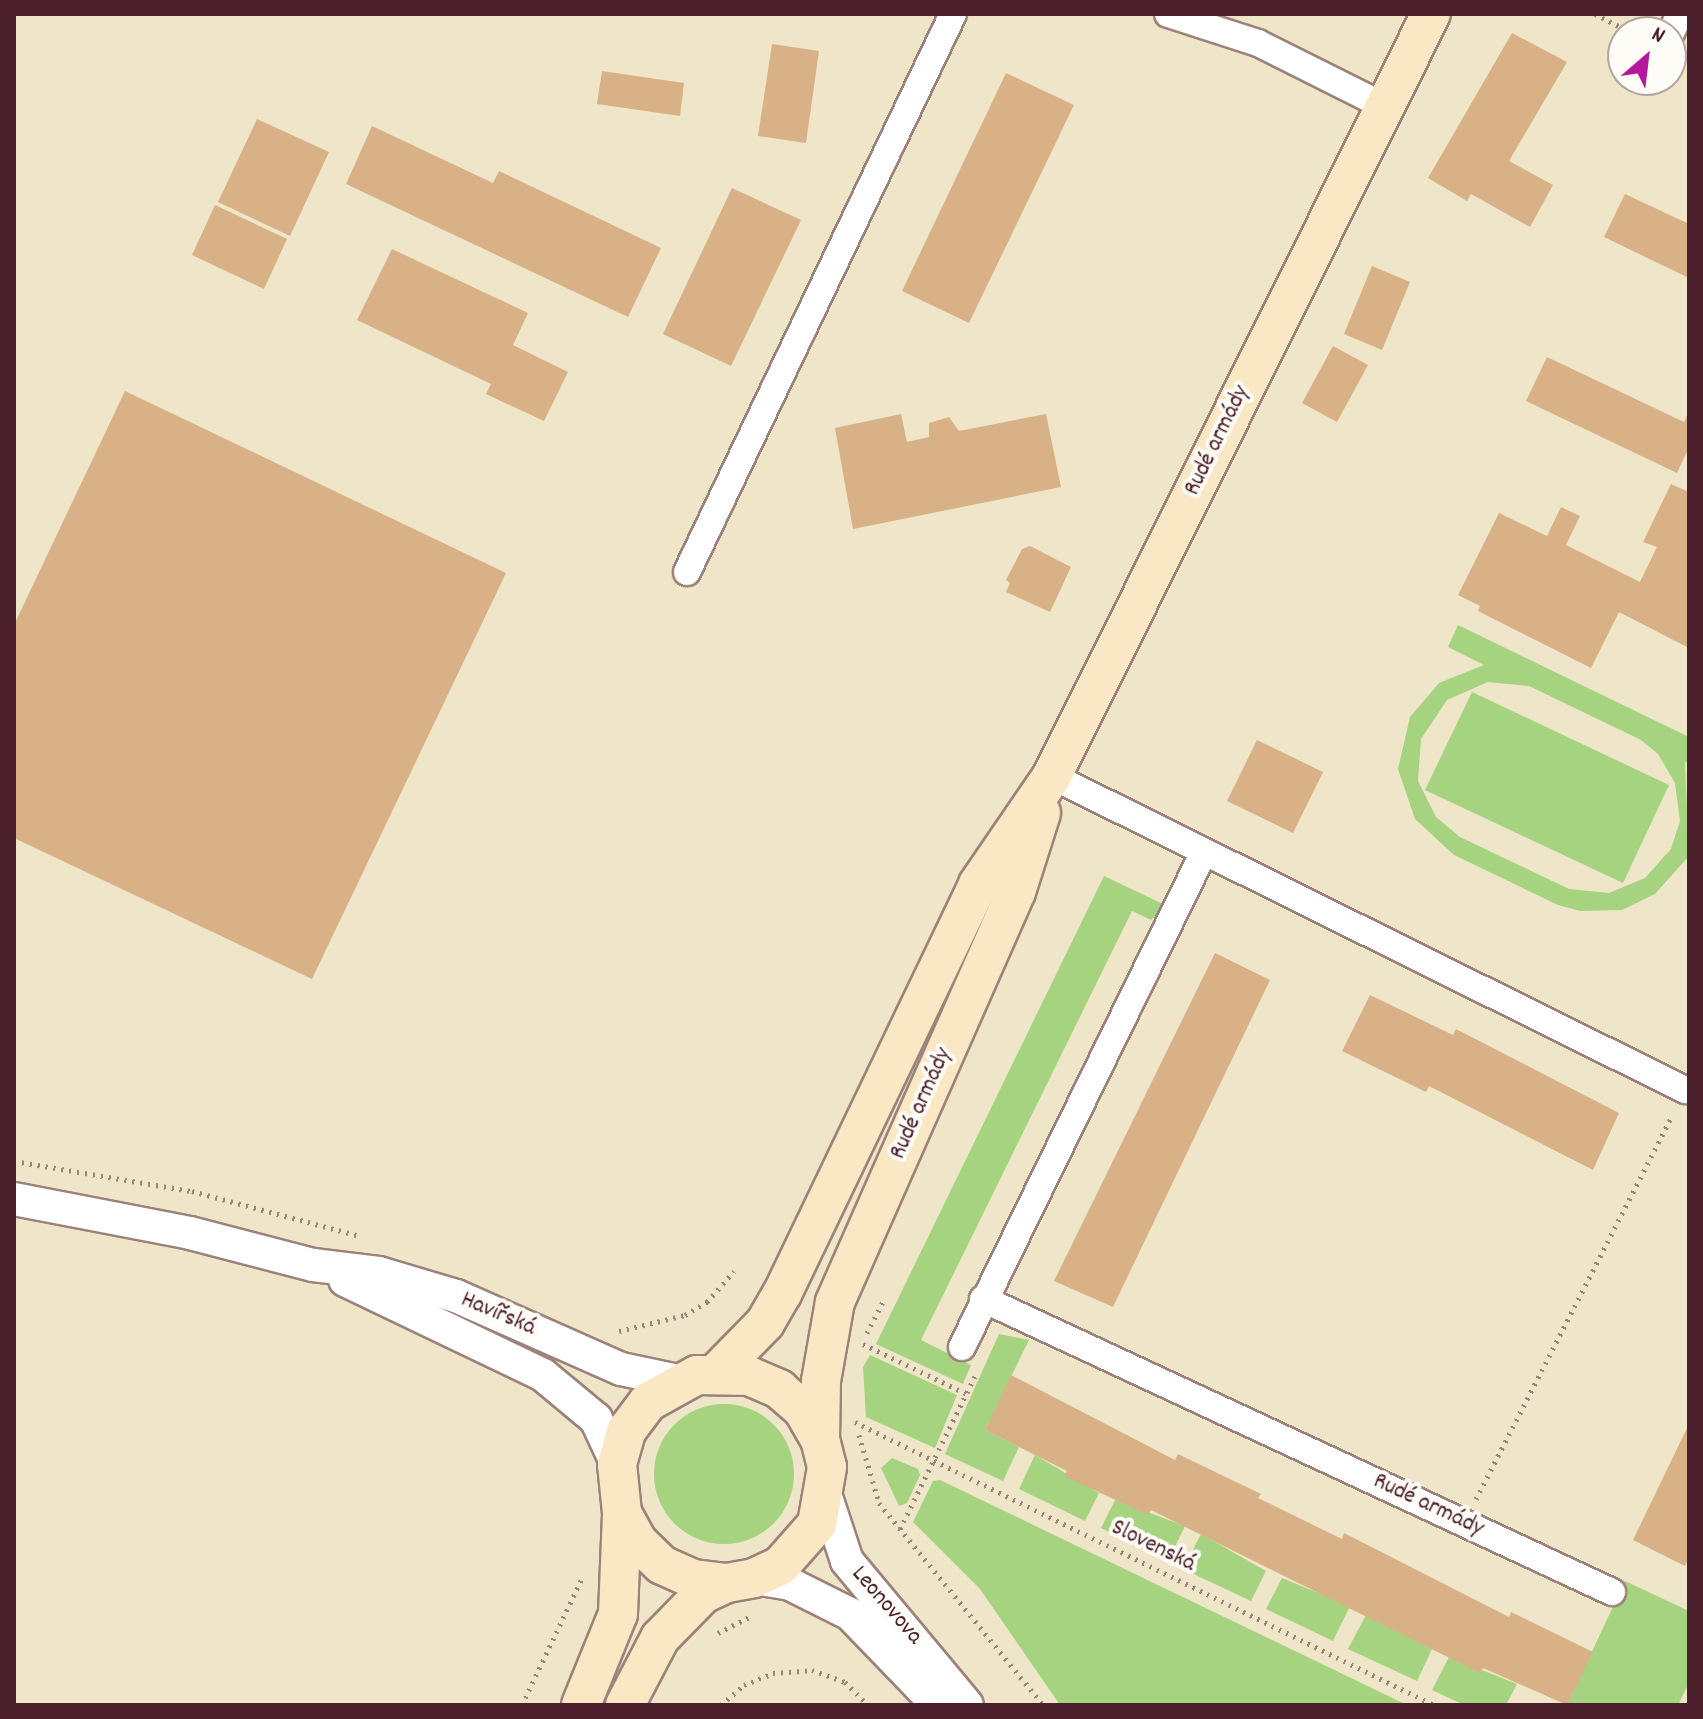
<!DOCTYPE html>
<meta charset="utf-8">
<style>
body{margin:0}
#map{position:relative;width:1703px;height:1719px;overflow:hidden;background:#efe5c8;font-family:Dekko,sans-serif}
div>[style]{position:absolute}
.green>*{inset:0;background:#a5d380}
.round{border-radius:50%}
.building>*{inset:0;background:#d9b187}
.path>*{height:5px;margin-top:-2.5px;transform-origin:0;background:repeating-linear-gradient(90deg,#9c827a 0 2px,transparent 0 8px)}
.roads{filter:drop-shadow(2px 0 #9c827a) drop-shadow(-2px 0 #9c827a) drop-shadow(0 2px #9c827a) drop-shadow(0 -2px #9c827a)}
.minor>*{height:26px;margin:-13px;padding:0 13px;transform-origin:13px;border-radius:13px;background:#fff}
.tertiary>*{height:32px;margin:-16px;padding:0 16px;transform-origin:16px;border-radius:16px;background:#fff}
.secondary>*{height:38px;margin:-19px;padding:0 19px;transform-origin:19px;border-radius:19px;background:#fae7c3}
span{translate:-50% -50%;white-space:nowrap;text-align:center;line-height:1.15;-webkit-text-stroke:8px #fdfcf7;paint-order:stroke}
.street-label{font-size:24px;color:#4a1f2b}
.frame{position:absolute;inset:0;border:16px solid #4a1f2b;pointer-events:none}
.north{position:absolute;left:1607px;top:16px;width:80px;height:80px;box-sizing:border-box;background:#fdfcf7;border:2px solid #b5a4a5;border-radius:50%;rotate:28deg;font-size:22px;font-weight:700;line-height:32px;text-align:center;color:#4a1f2b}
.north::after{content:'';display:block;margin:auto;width:28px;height:36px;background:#b5179e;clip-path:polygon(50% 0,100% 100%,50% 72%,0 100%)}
</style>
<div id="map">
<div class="green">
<div style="clip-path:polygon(evenodd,1458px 625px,1689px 737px,1689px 763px,1685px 762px,1689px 856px,1655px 894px,1622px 910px,1580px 911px,1558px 905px,1454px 855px,1415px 819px,1398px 769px,1410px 717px,1439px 683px,1484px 665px,1448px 647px,1458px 625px,1488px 682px,1529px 686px,1641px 740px,1658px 754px,1675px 783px,1680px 821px,1671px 849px,1645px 878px,1609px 893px,1569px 889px,1460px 837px,1436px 817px,1418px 781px,1421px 739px,1447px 700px,1488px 682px)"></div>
<div style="clip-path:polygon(1472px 692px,1669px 785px,1623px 883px,1425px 790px)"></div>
<div style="clip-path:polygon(1104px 876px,1165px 905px,1151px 920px,1132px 911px,921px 1340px,971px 1365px,963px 1384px,876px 1344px)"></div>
<div style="clip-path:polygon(999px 1334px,1029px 1340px,985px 1430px,1019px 1447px,1003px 1481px,945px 1454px)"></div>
<div style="clip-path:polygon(870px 1355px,957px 1395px,935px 1448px,866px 1417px,863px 1367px)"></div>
<div class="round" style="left:654px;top:1404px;width:140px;height:140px"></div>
<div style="clip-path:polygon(1035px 1455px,1099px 1493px,1085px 1521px,1019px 1489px)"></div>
<div style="clip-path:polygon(892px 1458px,918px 1469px,920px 1475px,907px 1503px,899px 1506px,881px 1468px)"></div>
<div style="clip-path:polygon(940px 1480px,1407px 1705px,1060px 1705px,980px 1589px,913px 1522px,933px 1481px)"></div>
<div style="clip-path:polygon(1115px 1500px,1185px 1526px,1168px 1561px,1101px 1528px)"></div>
<div style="clip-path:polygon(1201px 1534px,1266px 1571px,1251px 1601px,1183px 1569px)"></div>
<div style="clip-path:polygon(1282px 1578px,1350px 1606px,1333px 1641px,1266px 1609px)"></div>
<div style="clip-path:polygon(1625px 1581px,1689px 1611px,1689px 1683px,1678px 1705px,1567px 1705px)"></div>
<div style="clip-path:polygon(1367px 1613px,1432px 1649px,1417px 1681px,1348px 1649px)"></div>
<div style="clip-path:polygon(1449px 1657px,1517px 1684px,1506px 1705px,1464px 1705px,1432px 1690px)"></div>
</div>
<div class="building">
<div style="clip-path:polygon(1512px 33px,1567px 62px,1509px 161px,1553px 185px,1530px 227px,1471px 194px,1467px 201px,1428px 178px)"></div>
<div style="clip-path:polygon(772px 44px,819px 51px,806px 143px,758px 136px)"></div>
<div style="clip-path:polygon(602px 71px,684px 83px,680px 116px,597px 104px)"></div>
<div style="clip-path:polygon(1006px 73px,1074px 105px,969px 323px,902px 291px)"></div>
<div style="clip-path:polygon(257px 119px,329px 152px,290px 236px,218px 202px)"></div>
<div style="clip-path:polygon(372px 126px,493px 183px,499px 171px,661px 248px,628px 317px,346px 184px)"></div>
<div style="clip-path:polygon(732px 188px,801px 220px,731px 366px,663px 334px)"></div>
<div style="clip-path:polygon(1625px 194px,1689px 224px,1689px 278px,1604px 237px)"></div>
<div style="clip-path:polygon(215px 205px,287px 239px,264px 289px,192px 255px)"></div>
<div style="clip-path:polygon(392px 249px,528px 313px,513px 345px,568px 372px,544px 421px,486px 394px,491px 384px,357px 320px)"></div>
<div style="clip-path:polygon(1372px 266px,1410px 282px,1382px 350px,1344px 334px)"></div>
<div style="clip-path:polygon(1333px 346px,1368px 365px,1337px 422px,1302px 403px)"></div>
<div style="clip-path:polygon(1547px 357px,1684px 422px,1689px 412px,1689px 447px,1677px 473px,1526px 401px)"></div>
<div style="clip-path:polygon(125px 391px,506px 573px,312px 979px,14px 838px,14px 625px)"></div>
<div style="clip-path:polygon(901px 414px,907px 442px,929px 437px,929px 423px,949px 417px,959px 431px,1046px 414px,1061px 487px,853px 529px,835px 428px)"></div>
<div style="clip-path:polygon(1671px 484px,1689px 492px,1689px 648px,1619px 612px,1591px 668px,1478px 611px,1480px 606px,1458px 595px,1499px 513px,1547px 536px,1561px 507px,1580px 516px,1566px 545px,1640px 582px,1657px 547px,1643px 542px)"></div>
<div style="clip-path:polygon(1030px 546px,1071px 567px,1050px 612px,1006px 592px,1010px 583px,1006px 580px,1022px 549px)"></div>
<div style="clip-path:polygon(1257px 740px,1323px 772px,1293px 833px,1227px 801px)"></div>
<div style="clip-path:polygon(1215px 953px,1270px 980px,1113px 1307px,1054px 1281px)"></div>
<div style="clip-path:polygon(1370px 995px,1453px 1035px,1456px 1029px,1619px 1113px,1593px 1170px,1429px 1086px,1426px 1092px,1342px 1051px)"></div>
<div style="clip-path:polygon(1011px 1375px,1175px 1460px,1178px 1454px,1261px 1494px,1258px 1498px,1342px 1539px,1344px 1533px,1509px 1617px,1511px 1612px,1593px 1652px,1567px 1705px,1483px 1668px,1480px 1673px,1151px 1510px,1148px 1515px,1064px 1476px,1067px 1471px,985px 1430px)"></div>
<div style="clip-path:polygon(1689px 1424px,1689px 1557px,1685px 1566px,1633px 1540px)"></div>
</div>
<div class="path">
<div style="left:1595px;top:14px;width:39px;rotate:27deg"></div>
<div style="left:14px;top:1161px;width:181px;rotate:9.6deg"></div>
<div style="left:192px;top:1191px;width:174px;rotate:15deg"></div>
<div style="left:619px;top:1331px;width:68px;rotate:-13.6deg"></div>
<div style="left:685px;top:1315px;width:26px;rotate:-31deg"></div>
<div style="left:707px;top:1302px;width:41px;rotate:-48.9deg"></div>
<div style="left:867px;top:1333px;width:35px;rotate:-63deg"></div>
<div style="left:863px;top:1344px;width:115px;rotate:25.7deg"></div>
<div style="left:855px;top:1422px;width:644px;rotate:26.05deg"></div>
<div style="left:859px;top:1435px;width:71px;rotate:73.6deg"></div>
<div style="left:879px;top:1503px;width:260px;rotate:50.9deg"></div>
<div style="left:1476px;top:1499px;width:430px;rotate:-62.9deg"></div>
<div style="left:900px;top:1529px;width:175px;rotate:-63.9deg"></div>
<div style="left:718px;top:1633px;width:34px;rotate:-27deg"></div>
<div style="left:522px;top:1705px;width:143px;rotate:-64.7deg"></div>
<div style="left:721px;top:1705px;width:30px;rotate:-41deg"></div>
<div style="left:744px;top:1685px;width:31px;rotate:-22deg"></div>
<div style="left:773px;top:1673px;width:39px;rotate:-4deg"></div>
<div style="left:812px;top:1670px;width:35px;rotate:20deg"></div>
<div style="left:845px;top:1682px;width:33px;rotate:45deg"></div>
</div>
<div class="roads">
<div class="minor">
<div style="left:1168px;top:14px;width:95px;rotate:17.9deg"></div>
<div style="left:1258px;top:43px;width:141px;rotate:26.6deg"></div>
<div style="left:1671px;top:33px;width:21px;rotate:-65deg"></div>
<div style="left:687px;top:572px;width:618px;rotate:-64.51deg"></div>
<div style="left:1052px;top:776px;width:707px;rotate:26.38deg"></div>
<div style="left:983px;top:1299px;width:694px;rotate:24.98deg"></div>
<div style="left:962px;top:1347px;width:551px;rotate:-63.95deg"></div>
</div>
<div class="tertiary">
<div style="left:14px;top:1199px;width:179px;rotate:10.9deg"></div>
<div style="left:190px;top:1233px;width:127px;rotate:14.6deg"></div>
<div style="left:313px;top:1265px;width:66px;rotate:6.9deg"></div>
<div style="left:379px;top:1273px;width:80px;rotate:16.6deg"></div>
<div style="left:456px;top:1296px;width:180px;rotate:23.9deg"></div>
<div style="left:621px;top:1369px;width:58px;rotate:11.9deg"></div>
<div style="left:345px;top:1280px;width:220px;rotate:25.6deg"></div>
<div style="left:543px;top:1375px;width:69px;rotate:39.7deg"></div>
<div style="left:596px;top:1419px;width:50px;rotate:65deg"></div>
<div style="left:826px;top:1497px;width:67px;rotate:71.8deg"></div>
<div style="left:847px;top:1561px;width:187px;rotate:50.2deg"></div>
<div style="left:754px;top:1578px;width:36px;rotate:9deg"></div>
<div style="left:790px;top:1584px;width:67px;rotate:26.6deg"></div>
<div style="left:850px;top:1614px;width:127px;rotate:46deg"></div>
</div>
<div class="secondary">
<div style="left:717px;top:1372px;width:69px;rotate:-45.6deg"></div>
<div style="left:765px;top:1323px;width:34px;rotate:-60deg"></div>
<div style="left:782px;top:1294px;width:454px;rotate:-64.4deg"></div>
<div style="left:978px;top:884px;width:131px;rotate:-55.6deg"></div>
<div style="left:1052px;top:776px;width:851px;rotate:-63.56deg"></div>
<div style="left:622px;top:1513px;width:33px;rotate:61deg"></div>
<div style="left:638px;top:1542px;width:33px;rotate:44deg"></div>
<div style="left:662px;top:1565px;width:35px;rotate:24deg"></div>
<div style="left:694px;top:1579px;width:33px;rotate:7deg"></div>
<div style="left:727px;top:1583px;width:27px;rotate:-10deg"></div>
<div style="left:754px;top:1578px;width:29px;rotate:-25deg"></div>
<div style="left:780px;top:1566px;width:56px;rotate:-48.6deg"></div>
<div style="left:817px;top:1524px;width:58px;rotate:-80deg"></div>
<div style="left:827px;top:1467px;width:29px;rotate:-104deg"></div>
<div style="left:820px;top:1439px;width:58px;rotate:-89deg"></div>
<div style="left:821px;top:1381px;width:80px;rotate:-80deg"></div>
<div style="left:835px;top:1302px;width:448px;rotate:-66.2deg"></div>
<div style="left:1016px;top:892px;width:83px;rotate:-72.4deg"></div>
<div style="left:581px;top:1705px;width:98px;rotate:-67.9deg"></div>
<div style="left:618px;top:1614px;width:101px;rotate:-87.7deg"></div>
<div style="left:622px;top:1513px;width:49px;rotate:-95.8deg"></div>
<div style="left:617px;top:1464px;width:35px;rotate:-74deg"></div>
<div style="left:627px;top:1430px;width:35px;rotate:-53deg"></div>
<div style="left:648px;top:1402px;width:56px;rotate:-28.9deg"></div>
<div style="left:697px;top:1375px;width:52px;rotate:1.1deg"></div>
<div style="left:749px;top:1376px;width:33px;rotate:23deg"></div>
<div style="left:779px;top:1389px;width:32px;rotate:41deg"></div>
<div style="left:803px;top:1410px;width:34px;rotate:60deg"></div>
<div style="left:625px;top:1705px;width:76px;rotate:-62.4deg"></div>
<div style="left:660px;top:1638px;width:62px;rotate:-45.7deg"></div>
<div style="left:703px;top:1594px;width:26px;rotate:-25deg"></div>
</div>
</div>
<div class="street-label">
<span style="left:1218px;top:441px;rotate:-64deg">Rudé armády</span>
<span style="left:922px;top:1104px;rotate:-66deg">Rudé armády</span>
<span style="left:498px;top:1315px;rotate:23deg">Havířská</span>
<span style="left:1428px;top:1506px;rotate:25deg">Rudé armády</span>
<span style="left:1153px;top:1547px;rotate:26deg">Slovenská</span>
<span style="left:886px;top:1606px;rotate:49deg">Leonovova</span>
</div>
<div class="frame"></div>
<div class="north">N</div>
</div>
